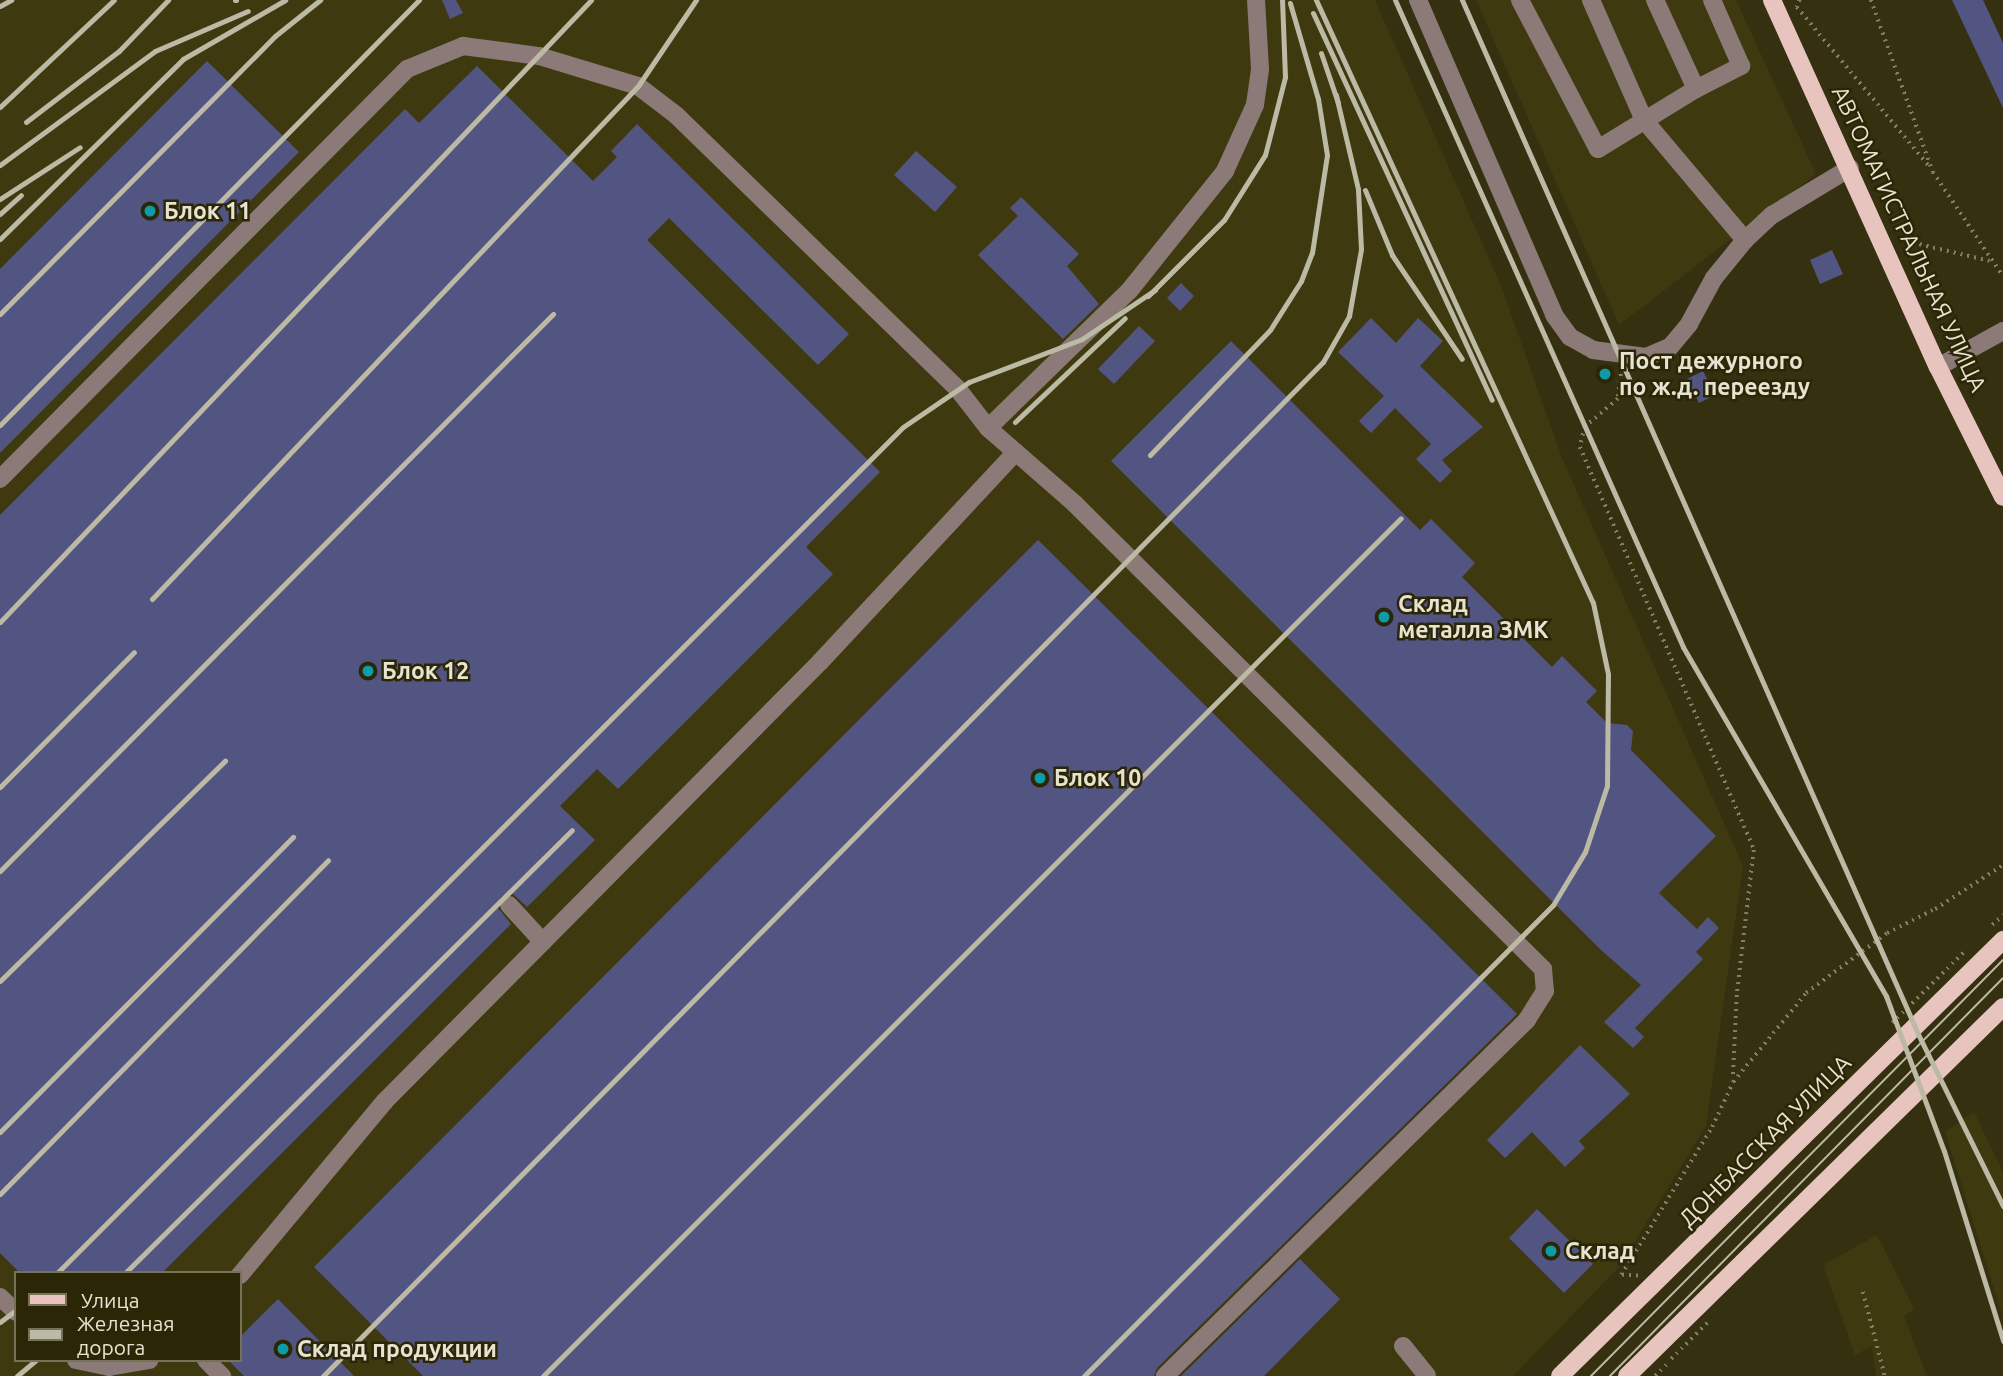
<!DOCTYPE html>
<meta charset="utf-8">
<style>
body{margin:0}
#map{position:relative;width:2003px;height:1376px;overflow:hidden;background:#353010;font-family:Ubuntu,sans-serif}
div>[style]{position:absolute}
.built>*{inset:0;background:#3f3910}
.building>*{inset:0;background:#525582}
.path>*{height:3.5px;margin-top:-1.75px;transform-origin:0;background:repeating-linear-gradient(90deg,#837f66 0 2px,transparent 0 7px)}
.minor>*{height:18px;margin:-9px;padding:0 9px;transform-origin:9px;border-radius:9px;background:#8b7a78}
.major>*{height:18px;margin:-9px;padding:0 9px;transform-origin:9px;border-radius:9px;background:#e8c4bf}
.tram>*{height:2px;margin:-1px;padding:0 1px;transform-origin:1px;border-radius:1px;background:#bcb9a4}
.rail>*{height:5px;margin:-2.5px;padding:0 2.5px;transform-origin:2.5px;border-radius:2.5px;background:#bcb9a4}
.dots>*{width:19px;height:19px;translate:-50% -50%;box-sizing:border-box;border:4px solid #2b2606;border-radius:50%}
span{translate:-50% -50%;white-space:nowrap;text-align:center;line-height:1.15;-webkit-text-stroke:5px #2b2606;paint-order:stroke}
.poi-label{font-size:23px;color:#e6e3d1;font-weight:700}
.left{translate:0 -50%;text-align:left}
.street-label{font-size:23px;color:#e6e3d1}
.legend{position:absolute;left:14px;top:1271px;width:228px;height:91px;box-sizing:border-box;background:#2b2606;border:2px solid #767257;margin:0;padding:9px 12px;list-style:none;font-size:21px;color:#e6e3d1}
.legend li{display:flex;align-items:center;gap:14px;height:35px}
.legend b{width:35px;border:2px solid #767257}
</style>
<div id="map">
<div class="built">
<div style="clip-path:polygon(evenodd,0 0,1375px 0,1501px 286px,1562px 458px,1743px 866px,1706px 1126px,1620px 1266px,1513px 1376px,0 1376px,0 0,16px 1273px,240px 1273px,240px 1360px,16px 1360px,16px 1273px)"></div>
<div style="clip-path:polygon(1476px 0,1736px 0,1816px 174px,1619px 325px)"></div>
<div style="clip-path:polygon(1974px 1112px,2003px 1172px,2003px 1317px,1945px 1132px)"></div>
<div style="clip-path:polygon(1877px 1235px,1914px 1309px,1904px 1316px,1927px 1376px,1876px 1376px,1872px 1346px,1855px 1355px,1823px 1265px)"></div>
</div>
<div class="building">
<div style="clip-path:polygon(442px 0,456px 0,463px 13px,450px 19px)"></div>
<div style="clip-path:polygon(1952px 0,1983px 0,2003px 43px,2003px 108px)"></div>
<div style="clip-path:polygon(207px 61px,299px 152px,0 453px,0 269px)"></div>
<div style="clip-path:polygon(477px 66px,593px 181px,617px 157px,611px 151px,637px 124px,849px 334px,818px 365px,669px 218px,647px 240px,880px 472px,806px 547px,833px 574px,618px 789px,597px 769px,560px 806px,595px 840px,527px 907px,513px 894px,501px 897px,498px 908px,511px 924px,162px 1273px,20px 1273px,0 1253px,0 515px,405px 109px,419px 123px)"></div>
<div style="clip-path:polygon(916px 151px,957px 187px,935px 212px,894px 175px)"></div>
<div style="clip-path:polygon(1021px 197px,1079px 254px,1067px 266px,1099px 304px,1063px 339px,978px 255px,1018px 216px,1010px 208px)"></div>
<div style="clip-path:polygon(1832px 250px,1843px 274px,1820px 284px,1810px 260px)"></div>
<div style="clip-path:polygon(1181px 283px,1194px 296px,1180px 311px,1167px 298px)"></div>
<div style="clip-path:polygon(1371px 318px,1396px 343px,1418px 318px,1443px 341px,1420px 366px,1483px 427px,1442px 460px,1452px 471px,1440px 483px,1416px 459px,1431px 444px,1395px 408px,1371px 433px,1359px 421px,1384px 396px,1338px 352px)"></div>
<div style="clip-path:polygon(1139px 326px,1155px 341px,1114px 384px,1098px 369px)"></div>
<div style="clip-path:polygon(1231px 341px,1420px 530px,1431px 519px,1475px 563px,1462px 577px,1552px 667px,1562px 656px,1597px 691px,1586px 702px,1607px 723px,1627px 725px,1633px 731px,1631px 750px,1716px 836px,1659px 893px,1697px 929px,1708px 917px,1719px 928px,1696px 952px,1703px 959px,1635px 1028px,1644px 1037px,1633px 1048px,1604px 1022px,1641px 985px,1601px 950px,1111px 461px)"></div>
<div style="clip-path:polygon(1703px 371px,1715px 395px,1699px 403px,1687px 379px)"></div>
<div style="clip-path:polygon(1038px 540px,1517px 1014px,1157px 1368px,1154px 1376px,423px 1376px,314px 1267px)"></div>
<div style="clip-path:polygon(1580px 1045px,1630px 1094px,1579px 1141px,1585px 1148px,1565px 1167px,1532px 1132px,1505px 1158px,1487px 1140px)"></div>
<div style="clip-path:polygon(1537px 1209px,1593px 1264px,1564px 1293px,1509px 1238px)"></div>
<div style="clip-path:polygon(1300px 1259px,1340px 1299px,1264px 1376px,1181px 1376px)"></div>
<div style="clip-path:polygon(278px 1299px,354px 1376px,244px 1376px,228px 1360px,240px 1360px,240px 1337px)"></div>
</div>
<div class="path">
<div style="left:1800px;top:0;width:8px;rotate:113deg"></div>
<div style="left:1797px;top:7px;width:208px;rotate:50.3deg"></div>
<div style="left:1871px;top:0;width:183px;rotate:70.2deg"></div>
<div style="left:1933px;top:172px;width:125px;rotate:56.1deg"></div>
<div style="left:1906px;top:241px;width:86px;rotate:13.4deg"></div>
<div style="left:1621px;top:374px;width:25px;rotate:97deg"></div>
<div style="left:1618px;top:399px;width:43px;rotate:139.7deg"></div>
<div style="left:1585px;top:427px;width:21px;rotate:104deg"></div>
<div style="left:1580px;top:447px;width:439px;rotate:66.6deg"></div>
<div style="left:1754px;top:850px;width:146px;rotate:96.7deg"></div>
<div style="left:1737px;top:995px;width:84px;rotate:92.7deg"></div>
<div style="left:1992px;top:925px;width:15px;rotate:-42deg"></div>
<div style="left:1892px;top:1023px;width:104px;rotate:-44.6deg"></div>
<div style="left:1638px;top:1276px;width:17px;rotate:-177deg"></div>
<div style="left:1621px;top:1275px;width:174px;rotate:-58.4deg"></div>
<div style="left:1712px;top:1127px;width:50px;rotate:-65deg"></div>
<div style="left:1733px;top:1082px;width:115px;rotate:-50.6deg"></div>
<div style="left:1806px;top:993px;width:101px;rotate:-36.5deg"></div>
<div style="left:1887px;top:933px;width:54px;rotate:-26.6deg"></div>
<div style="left:1935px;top:909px;width:81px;rotate:-32.9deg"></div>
<div style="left:1863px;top:1292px;width:87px;rotate:75.3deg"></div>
<div style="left:1671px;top:1359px;width:51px;rotate:-45deg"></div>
<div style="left:1655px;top:1376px;width:16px;rotate:-45deg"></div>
</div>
<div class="minor">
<div style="left:1418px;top:0;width:343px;rotate:66.6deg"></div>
<div style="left:1554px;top:315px;width:27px;rotate:54deg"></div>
<div style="left:1570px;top:337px;width:26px;rotate:29deg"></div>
<div style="left:1593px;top:350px;width:53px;rotate:7.5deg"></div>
<div style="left:1646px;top:357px;width:26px;rotate:-23deg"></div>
<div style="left:1670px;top:347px;width:30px;rotate:-50deg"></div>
<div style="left:1689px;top:324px;width:52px;rotate:-61.5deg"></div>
<div style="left:1714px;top:278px;width:49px;rotate:-50.8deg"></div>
<div style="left:1745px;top:240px;width:37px;rotate:-43deg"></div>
<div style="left:1772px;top:215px;width:91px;rotate:-31.1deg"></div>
<div style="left:1520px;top:0;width:168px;rotate:62.4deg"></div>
<div style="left:1598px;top:149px;width:115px;rotate:-31.5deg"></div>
<div style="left:1696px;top:89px;width:98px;rotate:-114.7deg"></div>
<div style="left:1591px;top:0;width:131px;rotate:66.2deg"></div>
<div style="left:1644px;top:120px;width:157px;rotate:49.9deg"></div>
<div style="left:1696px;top:89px;width:51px;rotate:-27.1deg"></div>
<div style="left:1741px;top:66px;width:72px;rotate:-113.7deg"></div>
<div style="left:1938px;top:367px;width:74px;rotate:-29deg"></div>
<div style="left:988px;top:428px;width:197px;rotate:-44.2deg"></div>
<div style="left:1129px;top:291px;width:154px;rotate:-51.3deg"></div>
<div style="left:1225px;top:171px;width:72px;rotate:-65.6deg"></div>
<div style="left:1255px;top:105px;width:36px;rotate:-82deg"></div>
<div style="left:1260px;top:69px;width:69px;rotate:-93.3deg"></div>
<div style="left:0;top:479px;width:578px;rotate:-45.21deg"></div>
<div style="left:407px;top:69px;width:61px;rotate:-22.3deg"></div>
<div style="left:463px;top:46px;width:77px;rotate:7.5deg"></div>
<div style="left:539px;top:56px;width:103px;rotate:16.9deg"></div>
<div style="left:638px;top:86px;width:48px;rotate:37.3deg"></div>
<div style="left:676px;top:115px;width:392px;rotate:44.2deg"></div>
<div style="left:957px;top:388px;width:51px;rotate:52.2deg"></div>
<div style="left:988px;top:428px;width:116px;rotate:41.1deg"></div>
<div style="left:1075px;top:504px;width:660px;rotate:44.82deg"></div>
<div style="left:1543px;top:969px;width:22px;rotate:85deg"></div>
<div style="left:1545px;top:991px;width:34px;rotate:122deg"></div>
<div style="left:1527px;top:1020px;width:508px;rotate:135.48deg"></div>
<div style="left:509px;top:905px;width:50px;rotate:47.4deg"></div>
<div style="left:240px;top:1275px;width:226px;rotate:-50.2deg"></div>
<div style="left:385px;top:1101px;width:618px;rotate:-45.26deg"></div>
<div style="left:820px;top:662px;width:287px;rotate:-47deg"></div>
<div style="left:0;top:1297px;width:22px;rotate:43deg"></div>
<div style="left:1403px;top:1346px;width:38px;rotate:51deg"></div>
<div style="left:76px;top:1360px;width:34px;rotate:12deg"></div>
<div style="left:109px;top:1367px;width:41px;rotate:-9.9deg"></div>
<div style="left:206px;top:1360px;width:23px;rotate:45deg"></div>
</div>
<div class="major">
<div style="left:1772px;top:0;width:403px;rotate:65.7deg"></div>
<div style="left:1938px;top:367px;width:145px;rotate:63.4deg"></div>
<div style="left:1560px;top:1376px;width:622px;rotate:-44.54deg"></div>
<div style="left:1627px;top:1376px;width:527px;rotate:-44.46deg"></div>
</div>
<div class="tram">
<div style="left:1591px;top:1376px;width:585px;rotate:-45.28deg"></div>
<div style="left:1610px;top:1376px;width:559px;rotate:-45.36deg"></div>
</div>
<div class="rail">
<div style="left:235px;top:0;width:1px"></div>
<div style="left:1395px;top:0;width:708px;rotate:66deg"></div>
<div style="left:1683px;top:647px;width:404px;rotate:59.8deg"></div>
<div style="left:1886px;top:996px;width:165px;rotate:69.5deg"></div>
<div style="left:1944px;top:1151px;width:199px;rotate:72.7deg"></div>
<div style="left:1462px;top:0;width:1130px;rotate:66.2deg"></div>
<div style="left:1918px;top:1034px;width:192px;rotate:63.7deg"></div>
<div style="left:0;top:6px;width:13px;rotate:-29deg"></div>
<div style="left:1313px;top:13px;width:426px;rotate:65.2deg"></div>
<div style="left:1321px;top:53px;width:53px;rotate:71.2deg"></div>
<div style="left:0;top:107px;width:156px;rotate:-43.2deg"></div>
<div style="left:26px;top:122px;width:117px;rotate:-37.4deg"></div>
<div style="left:119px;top:51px;width:71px;rotate:-46.1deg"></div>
<div style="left:0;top:165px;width:192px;rotate:-36.3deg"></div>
<div style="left:155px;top:51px;width:101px;rotate:-23.3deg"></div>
<div style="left:1365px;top:190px;width:70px;rotate:67.4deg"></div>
<div style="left:1392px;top:255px;width:125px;rotate:56.1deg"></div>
<div style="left:0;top:199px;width:95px;rotate:-33deg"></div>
<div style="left:0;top:214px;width:28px;rotate:-42deg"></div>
<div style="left:0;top:239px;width:257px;rotate:-44.5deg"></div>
<div style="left:183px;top:59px;width:118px;rotate:-30deg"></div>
<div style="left:1148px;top:296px;width:107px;rotate:-45deg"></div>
<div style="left:1224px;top:220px;width:77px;rotate:-57.8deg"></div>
<div style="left:1265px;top:155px;width:81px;rotate:-75.6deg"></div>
<div style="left:1285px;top:77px;width:77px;rotate:-92.2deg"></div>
<div style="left:0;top:314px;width:391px;rotate:-45.3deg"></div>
<div style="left:275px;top:36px;width:58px;rotate:-38.7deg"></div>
<div style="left:1015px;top:422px;width:151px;rotate:-43.4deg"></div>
<div style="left:0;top:425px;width:597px;rotate:-45.41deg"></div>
<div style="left:1150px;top:455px;width:173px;rotate:-46.2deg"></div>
<div style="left:1270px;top:330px;width:58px;rotate:-57.7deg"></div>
<div style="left:1301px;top:281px;width:30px;rotate:-69deg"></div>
<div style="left:1312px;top:253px;width:99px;rotate:-81.3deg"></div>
<div style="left:1327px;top:155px;width:57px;rotate:-99.1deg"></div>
<div style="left:1318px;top:99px;width:100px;rotate:-106.3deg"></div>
<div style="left:152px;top:599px;width:707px;rotate:-46.55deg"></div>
<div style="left:638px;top:86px;width:104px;rotate:-56deg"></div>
<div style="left:0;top:622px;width:858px;rotate:-46.46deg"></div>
<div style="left:0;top:787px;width:190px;rotate:-45.2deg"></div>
<div style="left:0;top:871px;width:785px;rotate:-45.21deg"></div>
<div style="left:0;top:981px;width:315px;rotate:-44.4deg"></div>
<div style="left:0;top:1132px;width:416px;rotate:-45.2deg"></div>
<div style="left:0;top:1194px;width:468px;rotate:-45.5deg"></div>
<div style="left:57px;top:1273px;width:1196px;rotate:-45deg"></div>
<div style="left:903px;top:427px;width:80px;rotate:-34.3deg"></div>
<div style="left:969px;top:382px;width:121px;rotate:-20.8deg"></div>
<div style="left:1082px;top:339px;width:88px;rotate:-33.9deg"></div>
<div style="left:125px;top:1273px;width:629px;rotate:-44.74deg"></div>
<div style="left:0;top:1322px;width:20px;rotate:-37deg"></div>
<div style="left:17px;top:1376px;width:25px;rotate:-40deg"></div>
<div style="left:323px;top:1376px;width:1424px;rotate:-45.4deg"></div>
<div style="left:1323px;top:362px;width:53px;rotate:-60.5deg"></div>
<div style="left:1349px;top:316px;width:68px;rotate:-79.8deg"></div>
<div style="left:1361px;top:249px;width:60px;rotate:-92.9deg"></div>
<div style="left:1358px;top:189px;width:97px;rotate:-103.2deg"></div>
<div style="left:543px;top:1376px;width:1213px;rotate:-45deg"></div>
<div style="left:1084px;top:1376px;width:665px;rotate:-45.12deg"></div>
<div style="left:1553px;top:905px;width:62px;rotate:-58.9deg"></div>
<div style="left:1585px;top:852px;width:70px;rotate:-71.6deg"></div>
<div style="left:1607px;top:786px;width:112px;rotate:-89.5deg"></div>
<div style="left:1608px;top:674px;width:73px;rotate:-101.9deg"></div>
<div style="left:1593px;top:603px;width:664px;rotate:-114.67deg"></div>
</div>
<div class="dots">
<div style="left:150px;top:211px;background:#0f9aa8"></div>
<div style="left:1605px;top:374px;background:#0f9aa8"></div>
<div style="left:1384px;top:617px;background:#0f9aa8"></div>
<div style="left:368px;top:671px;background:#0f9aa8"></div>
<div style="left:1040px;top:778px;background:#0f9aa8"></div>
<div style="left:1551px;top:1251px;background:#0f9aa8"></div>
<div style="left:283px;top:1349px;background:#0f9aa8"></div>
</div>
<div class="poi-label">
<span class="left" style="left:164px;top:211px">Блок 11</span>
<span class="left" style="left:1619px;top:374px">Пост дежурного<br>по ж.д. переезду</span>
<span class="left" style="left:1398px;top:617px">Склад<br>металла ЗМК</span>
<span class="left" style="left:382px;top:671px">Блок 12</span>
<span class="left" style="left:1054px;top:778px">Блок 10</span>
<span class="left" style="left:1565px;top:1251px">Склад</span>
<span class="left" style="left:297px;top:1349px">Склад продукции</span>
</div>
<div class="street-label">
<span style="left:1909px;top:239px;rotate:65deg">АВТОМАГИСТРАЛЬНАЯ УЛИЦА</span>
<span style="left:1765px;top:1141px;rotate:-45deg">ДОНБАССКАЯ УЛИЦА</span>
</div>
<ul class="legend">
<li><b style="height:9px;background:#e8c4bf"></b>Улица</li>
<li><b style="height:9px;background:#bcb9a4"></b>Железная дорога</li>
</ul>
</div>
